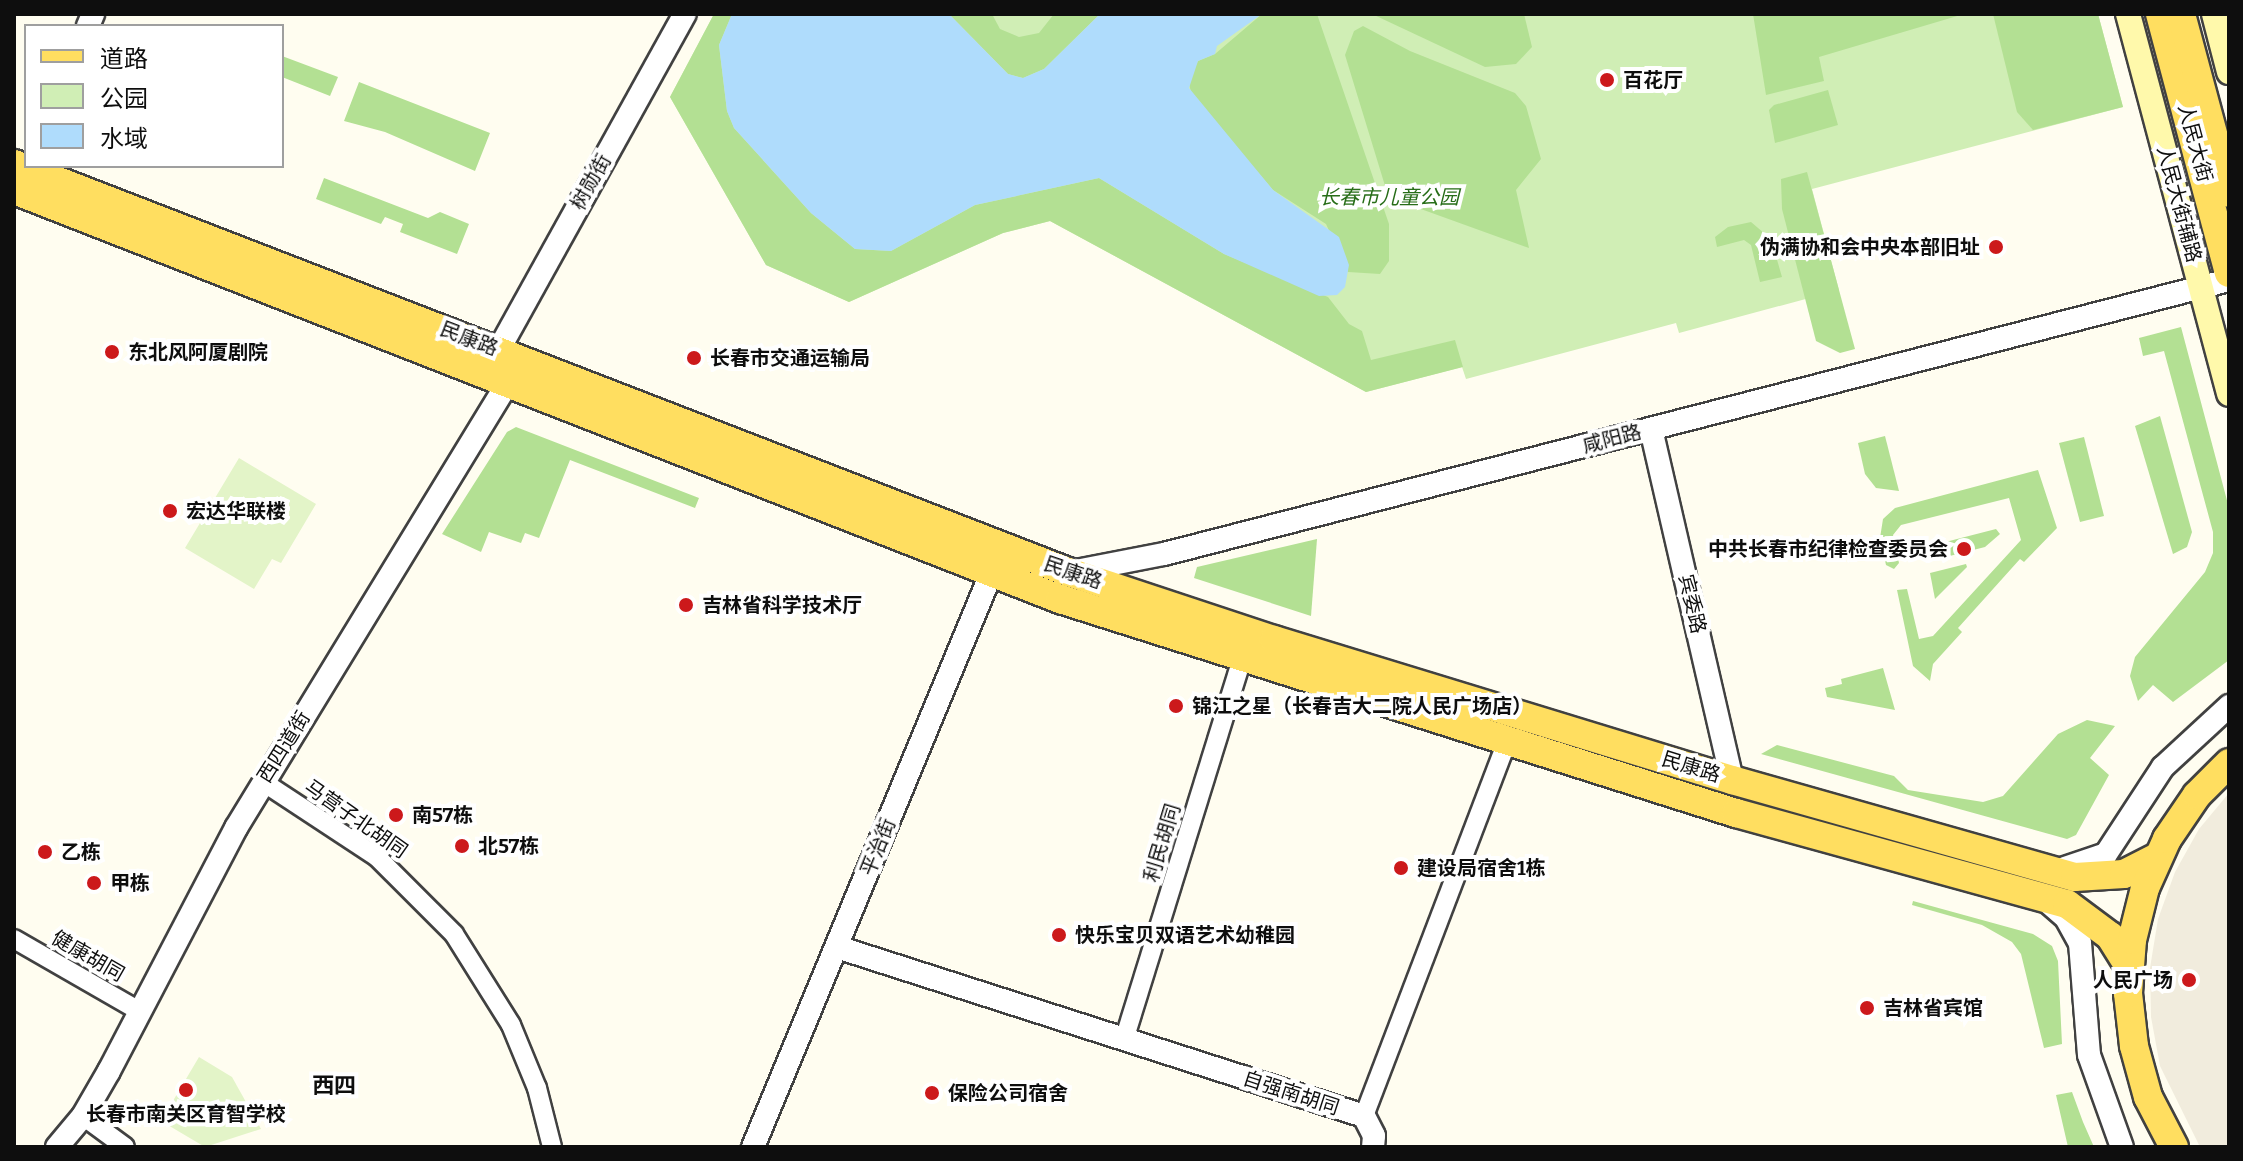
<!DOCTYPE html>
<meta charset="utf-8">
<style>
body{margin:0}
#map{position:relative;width:2243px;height:1161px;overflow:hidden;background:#fffdf0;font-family:Bitter,"Noto Sans SC",serif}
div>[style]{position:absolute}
.green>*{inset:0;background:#d0eeb5}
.forest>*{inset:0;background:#b3e093}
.pitch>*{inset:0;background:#e3f4c8}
.plaza>*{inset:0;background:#f1ecdd}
.water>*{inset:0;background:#afdcfc}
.roads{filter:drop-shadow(2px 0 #414141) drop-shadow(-2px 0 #414141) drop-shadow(0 2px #414141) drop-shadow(0 -2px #414141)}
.minor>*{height:18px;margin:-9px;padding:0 9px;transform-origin:9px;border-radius:9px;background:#fff}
.tertiary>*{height:22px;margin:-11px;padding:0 11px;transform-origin:11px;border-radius:11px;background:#fff}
.secondary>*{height:24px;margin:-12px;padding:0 12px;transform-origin:12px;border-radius:12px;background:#fff9ab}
.primary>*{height:28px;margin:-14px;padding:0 14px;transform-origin:14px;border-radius:14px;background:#ffde60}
.dots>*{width:22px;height:22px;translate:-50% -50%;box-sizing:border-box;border:4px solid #fff;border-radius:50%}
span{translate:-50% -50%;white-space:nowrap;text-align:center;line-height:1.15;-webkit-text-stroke:8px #fff;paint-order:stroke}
.poi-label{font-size:20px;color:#0e0e0e;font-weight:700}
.left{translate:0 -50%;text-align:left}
.right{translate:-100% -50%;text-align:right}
.street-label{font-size:20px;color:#0e0e0e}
.park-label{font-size:20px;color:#276d18;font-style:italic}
.neighbourhood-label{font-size:22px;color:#0e0e0e;font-weight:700}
.frame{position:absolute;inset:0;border:16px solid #0e0e0e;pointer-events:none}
.legend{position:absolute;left:24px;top:24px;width:260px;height:144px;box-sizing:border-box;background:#fff;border:2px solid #9f9f9f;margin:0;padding:10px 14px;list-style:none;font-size:24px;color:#0e0e0e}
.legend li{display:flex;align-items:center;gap:16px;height:40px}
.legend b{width:40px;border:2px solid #9f9f9f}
</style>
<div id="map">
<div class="green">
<div style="clip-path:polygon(714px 14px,2098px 14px,2123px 107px,1812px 189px,1839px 290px,1679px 333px,1676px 323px,1466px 379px,1462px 367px,1366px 392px,1050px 221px,1003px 233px,849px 302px,766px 265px,670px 97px)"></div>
</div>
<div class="forest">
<div style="clip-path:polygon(714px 14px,732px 14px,719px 45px,727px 111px,734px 128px,811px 213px,855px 249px,891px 251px,975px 205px,1099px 178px,1224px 254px,1328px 297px,1349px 324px,1362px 331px,1371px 360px,1455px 340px,1463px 367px,1366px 392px,1050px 221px,1003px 233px,849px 302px,766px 265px,670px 97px)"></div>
<div style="clip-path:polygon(949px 14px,992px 14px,1000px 29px,1019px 37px,1039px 33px,1054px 14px,1100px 14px,1044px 69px,1023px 78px,1008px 74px)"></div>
<div style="clip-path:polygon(1262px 14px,1317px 14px,1389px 224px,1389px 261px,1380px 274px,1348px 272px,1326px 224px,1273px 190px,1192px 96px,1188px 80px,1198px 61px,1215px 54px)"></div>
<div style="clip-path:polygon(1372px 14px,1524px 14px,1532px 47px,1516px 64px,1485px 67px)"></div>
<div style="clip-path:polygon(1753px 14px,1964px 14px,1819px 57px,1824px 81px,1766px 95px)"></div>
<div style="clip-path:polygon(1993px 14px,2098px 14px,2123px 107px,2033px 130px,2017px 112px)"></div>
<div style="clip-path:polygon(1363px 26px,1410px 51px,1515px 93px,1526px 106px,1541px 159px,1516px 190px,1529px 248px,1407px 204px,1386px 189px,1345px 55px,1354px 31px)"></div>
<div style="clip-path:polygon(282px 56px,338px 77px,330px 96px,282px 77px)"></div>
<div style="clip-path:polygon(359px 82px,490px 133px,475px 171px,385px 132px,344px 121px)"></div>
<div style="clip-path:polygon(1828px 90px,1838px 125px,1775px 143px,1769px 110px,1774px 105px)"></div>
<div style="clip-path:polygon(1807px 172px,1855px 349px,1840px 353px,1816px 341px,1782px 209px,1781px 179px)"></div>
<div style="clip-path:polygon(324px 178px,428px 218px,440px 212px,469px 224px,457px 254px,400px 232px,403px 224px,385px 217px,381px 224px,316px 199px)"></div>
<div style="clip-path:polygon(1751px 222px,1771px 239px,1782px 277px,1760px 282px,1751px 245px,1744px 240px,1717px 247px,1715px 237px,1728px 227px)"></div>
<div style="clip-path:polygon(2181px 327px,2229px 508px,2229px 660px,2173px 702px,2153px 685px,2138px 701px,2130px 676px,2135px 657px,2205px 572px,2213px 553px,2213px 532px,2164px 351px,2143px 356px,2139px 338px)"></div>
<div style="clip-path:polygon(2160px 416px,2192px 532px,2187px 547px,2173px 554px,2135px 426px)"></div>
<div style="clip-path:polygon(516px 427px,699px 498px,695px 508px,570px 460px,539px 538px,525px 533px,521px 543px,489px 532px,481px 552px,442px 534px,507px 432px)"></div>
<div style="clip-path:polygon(1885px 436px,1899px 491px,1876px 488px,1865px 474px,1858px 443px)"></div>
<div style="clip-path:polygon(2084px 437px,2104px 516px,2080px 522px,2059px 443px)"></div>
<div style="clip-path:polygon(2038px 470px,2057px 528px,2024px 562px,2020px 559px,1958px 628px,1962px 632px,1933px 664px,1930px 681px,1913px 666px,1897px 590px,1907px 589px,1919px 639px,1933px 636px,2021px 540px,2009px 498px,1901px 525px,1893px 535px,1899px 563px,1894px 569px,1886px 565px,1880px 538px,1883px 519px,1895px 508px)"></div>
<div style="clip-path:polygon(1996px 529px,2000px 534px,1985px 547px,1926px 562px,1918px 556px,1922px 548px)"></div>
<div style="clip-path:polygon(1317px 539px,1311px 616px,1194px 578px,1197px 567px)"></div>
<div style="clip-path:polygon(1966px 564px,1967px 567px,1935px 599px,1930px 573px)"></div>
<div style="clip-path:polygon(1883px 668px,1895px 710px,1827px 697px,1825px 688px,1842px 684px,1841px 679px)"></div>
<div style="clip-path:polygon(2087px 720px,2115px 726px,2090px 758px,2109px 775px,2076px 835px,2067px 839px,1761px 754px,1777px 745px,1894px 776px,1908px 790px,1983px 802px,2003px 796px,2058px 734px)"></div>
<div style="clip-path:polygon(1913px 901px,2033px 934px,2052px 946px,2058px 961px,2062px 1044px,2044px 1048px,2021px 954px,2012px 942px,1982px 925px,1912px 905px)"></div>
<div style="clip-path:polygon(2072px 1092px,2083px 1122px,2094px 1147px,2068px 1147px,2056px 1095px)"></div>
</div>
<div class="pitch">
<div style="clip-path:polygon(239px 458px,316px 504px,281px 563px,272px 559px,254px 589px,185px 548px)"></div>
<div style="clip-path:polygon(199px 1057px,232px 1077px,261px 1129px,205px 1147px,161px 1121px)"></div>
</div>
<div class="plaza">
<div style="clip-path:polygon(2229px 793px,2229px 1147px,2200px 1147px,2160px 1066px,2151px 1017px,2150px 968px,2158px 919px,2175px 872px,2199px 829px)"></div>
</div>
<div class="water">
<div style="clip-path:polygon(732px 14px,949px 14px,1008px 74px,1023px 78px,1044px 69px,1100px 14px,1262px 14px,1217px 46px,1215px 54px,1198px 61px,1189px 88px,1273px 190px,1339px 237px,1349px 265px,1345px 287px,1337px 295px,1319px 296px,1224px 254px,1099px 178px,975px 205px,891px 251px,855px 249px,811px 213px,734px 128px,727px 111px,719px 45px)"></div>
</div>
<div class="roads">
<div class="minor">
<div style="left:263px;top:782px;width:136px;rotate:33.3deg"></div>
<div style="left:377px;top:857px;width:109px;rotate:45deg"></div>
<div style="left:454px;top:934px;width:107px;rotate:57.9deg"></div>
<div style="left:511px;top:1025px;width:68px;rotate:67.6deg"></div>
<div style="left:537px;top:1088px;width:61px;rotate:75.7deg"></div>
<div style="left:14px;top:939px;width:144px;rotate:29.9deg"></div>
<div style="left:1124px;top:1040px;width:400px;rotate:-72.8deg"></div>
<div style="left:83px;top:1116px;width:52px;rotate:36.4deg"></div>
<div style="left:1364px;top:1116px;width:401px;rotate:-69.1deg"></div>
</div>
<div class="tertiary">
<div style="left:88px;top:26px;width:13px;rotate:-67deg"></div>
<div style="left:1651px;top:429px;width:360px;rotate:77deg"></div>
<div style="left:1071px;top:572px;width:95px;rotate:-11deg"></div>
<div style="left:1164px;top:554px;width:1100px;rotate:-14.43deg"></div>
<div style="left:2065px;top:868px;width:43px;rotate:-18.9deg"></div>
<div style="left:2106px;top:854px;width:104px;rotate:-56.8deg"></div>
<div style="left:2163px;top:767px;width:90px;rotate:-42.7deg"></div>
<div style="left:2050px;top:904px;width:21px;rotate:41deg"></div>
<div style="left:2066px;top:918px;width:29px;rotate:61deg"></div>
<div style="left:2080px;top:943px;width:112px;rotate:85.4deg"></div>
<div style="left:2089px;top:1055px;width:98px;rotate:70.3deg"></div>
<div style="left:837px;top:947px;width:553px;rotate:17.78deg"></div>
<div style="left:1364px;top:1116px;width:22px;rotate:63deg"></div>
<div style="left:1374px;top:1136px;width:11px;rotate:95deg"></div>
<div style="left:57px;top:1147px;width:40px;rotate:-50deg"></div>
<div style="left:83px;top:1116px;width:52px;rotate:-60deg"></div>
<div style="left:109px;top:1071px;width:274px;rotate:-62.4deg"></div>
<div style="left:236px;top:828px;width:520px;rotate:-58.6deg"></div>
<div style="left:507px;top:384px;width:34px;rotate:-105deg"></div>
<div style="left:498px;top:351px;width:385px;rotate:-61deg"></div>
<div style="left:753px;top:1147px;width:639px;rotate:-67.45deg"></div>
</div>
<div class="secondary">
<div style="left:2128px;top:14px;width:393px;rotate:75.1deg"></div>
<div style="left:2214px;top:14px;width:60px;rotate:75.5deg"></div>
</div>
<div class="primary">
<div style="left:2160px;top:14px;width:268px;rotate:75.1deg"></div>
<div style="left:2181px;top:14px;width:185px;rotate:75deg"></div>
<div style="left:14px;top:164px;width:1130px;rotate:21.16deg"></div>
<div style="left:1068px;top:572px;width:217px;rotate:18.3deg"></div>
<div style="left:1274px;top:640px;width:479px;rotate:17deg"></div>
<div style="left:1732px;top:780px;width:356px;rotate:15.8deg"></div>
<div style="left:2075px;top:877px;width:49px;rotate:-3.5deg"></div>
<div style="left:2124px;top:874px;width:38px;rotate:-27deg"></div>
<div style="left:14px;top:190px;width:1123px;rotate:21.36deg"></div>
<div style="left:1060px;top:599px;width:709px;rotate:17.57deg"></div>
<div style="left:1736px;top:813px;width:343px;rotate:15.4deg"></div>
<div style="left:2067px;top:904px;width:54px;rotate:36.7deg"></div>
<div style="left:2110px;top:936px;width:36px;rotate:58deg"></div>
<div style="left:2174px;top:1147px;width:56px;rotate:-117.5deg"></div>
<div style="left:2148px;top:1097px;width:53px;rotate:-105.4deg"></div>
<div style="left:2134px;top:1046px;width:53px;rotate:-96.5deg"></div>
<div style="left:2128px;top:993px;width:53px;rotate:-85.7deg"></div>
<div style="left:2132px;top:940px;width:54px;rotate:-76deg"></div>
<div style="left:2145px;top:888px;width:54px;rotate:-65.8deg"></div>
<div style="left:2167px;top:839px;width:53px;rotate:-55.7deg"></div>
<div style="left:2197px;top:795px;width:45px;rotate:-45deg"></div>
</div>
</div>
<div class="dots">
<div style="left:1607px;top:80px;background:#cc191b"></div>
<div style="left:1996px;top:247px;background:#cc191b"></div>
<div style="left:112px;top:352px;background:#cc191b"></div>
<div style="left:694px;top:358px;background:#cc191b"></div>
<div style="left:170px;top:511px;background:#cc191b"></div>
<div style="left:1964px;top:549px;background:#cc191b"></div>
<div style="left:686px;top:605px;background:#cc191b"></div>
<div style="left:1176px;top:706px;background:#cc191b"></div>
<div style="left:396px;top:815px;background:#cc191b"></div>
<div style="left:462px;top:846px;background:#cc191b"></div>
<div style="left:45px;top:852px;background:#cc191b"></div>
<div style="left:1401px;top:868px;background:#cc191b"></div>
<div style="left:94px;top:883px;background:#cc191b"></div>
<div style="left:1059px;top:935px;background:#cc191b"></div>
<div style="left:2189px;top:980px;background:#cc191b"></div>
<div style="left:1867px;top:1008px;background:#cc191b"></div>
<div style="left:186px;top:1090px;background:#cc191b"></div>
<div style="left:932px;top:1093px;background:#cc191b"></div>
</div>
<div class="poi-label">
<span class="left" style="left:1623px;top:80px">百花厅</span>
<span class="right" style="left:1980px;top:247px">伪满协和会中央本部旧址</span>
<span class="left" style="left:128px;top:352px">东北风阿厦剧院</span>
<span class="left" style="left:710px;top:358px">长春市交通运输局</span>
<span class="left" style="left:186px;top:511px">宏达华联楼</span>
<span class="right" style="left:1948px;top:549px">中共长春市纪律检查委员会</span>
<span class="left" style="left:702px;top:605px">吉林省科学技术厅</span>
<span class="left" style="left:1192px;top:706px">锦江之星（长春吉大二院人民广场店）</span>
<span class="left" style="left:412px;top:815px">南57栋</span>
<span class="left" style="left:478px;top:846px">北57栋</span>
<span class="left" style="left:61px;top:852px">乙栋</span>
<span class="left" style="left:1417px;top:868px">建设局宿舍1栋</span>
<span class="left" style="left:110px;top:883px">甲栋</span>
<span class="left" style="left:1075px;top:935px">快乐宝贝双语艺术幼稚园</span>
<span class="right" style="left:2173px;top:980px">人民广场</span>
<span class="left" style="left:1883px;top:1008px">吉林省宾馆</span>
<span class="left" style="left:948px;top:1093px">保险公司宿舍</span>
<span style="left:186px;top:1114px">长春市南关区育智学校</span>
</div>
<div class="street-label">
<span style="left:2195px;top:143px;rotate:75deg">人民大街</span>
<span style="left:591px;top:182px;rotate:-61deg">树勋街</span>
<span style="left:2179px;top:204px;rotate:75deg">人民大街辅路</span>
<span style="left:469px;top:339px;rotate:21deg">民康路</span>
<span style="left:1612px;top:439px;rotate:-14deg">咸阳路</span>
<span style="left:1073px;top:573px;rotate:19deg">民康路</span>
<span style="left:1692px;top:604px;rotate:77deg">宾委路</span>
<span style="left:284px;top:747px;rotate:-58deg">西四道街</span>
<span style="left:1691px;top:767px;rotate:17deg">民康路</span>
<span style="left:356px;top:819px;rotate:35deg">马营子北胡同</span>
<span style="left:1162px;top:843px;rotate:-73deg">利民胡同</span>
<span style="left:878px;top:847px;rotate:-68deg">平治街</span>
<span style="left:88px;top:956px;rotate:30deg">健康胡同</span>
<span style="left:1291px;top:1093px;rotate:18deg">自强南胡同</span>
</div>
<div class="park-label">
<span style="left:1389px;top:197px">长春市儿童公园</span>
</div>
<div class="neighbourhood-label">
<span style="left:334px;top:1086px">西四</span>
</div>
<div class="frame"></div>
<ul class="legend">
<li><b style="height:10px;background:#ffde60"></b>道路</li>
<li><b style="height:22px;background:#d0eeb5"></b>公园</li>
<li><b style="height:22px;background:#afdcfc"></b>水域</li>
</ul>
</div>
